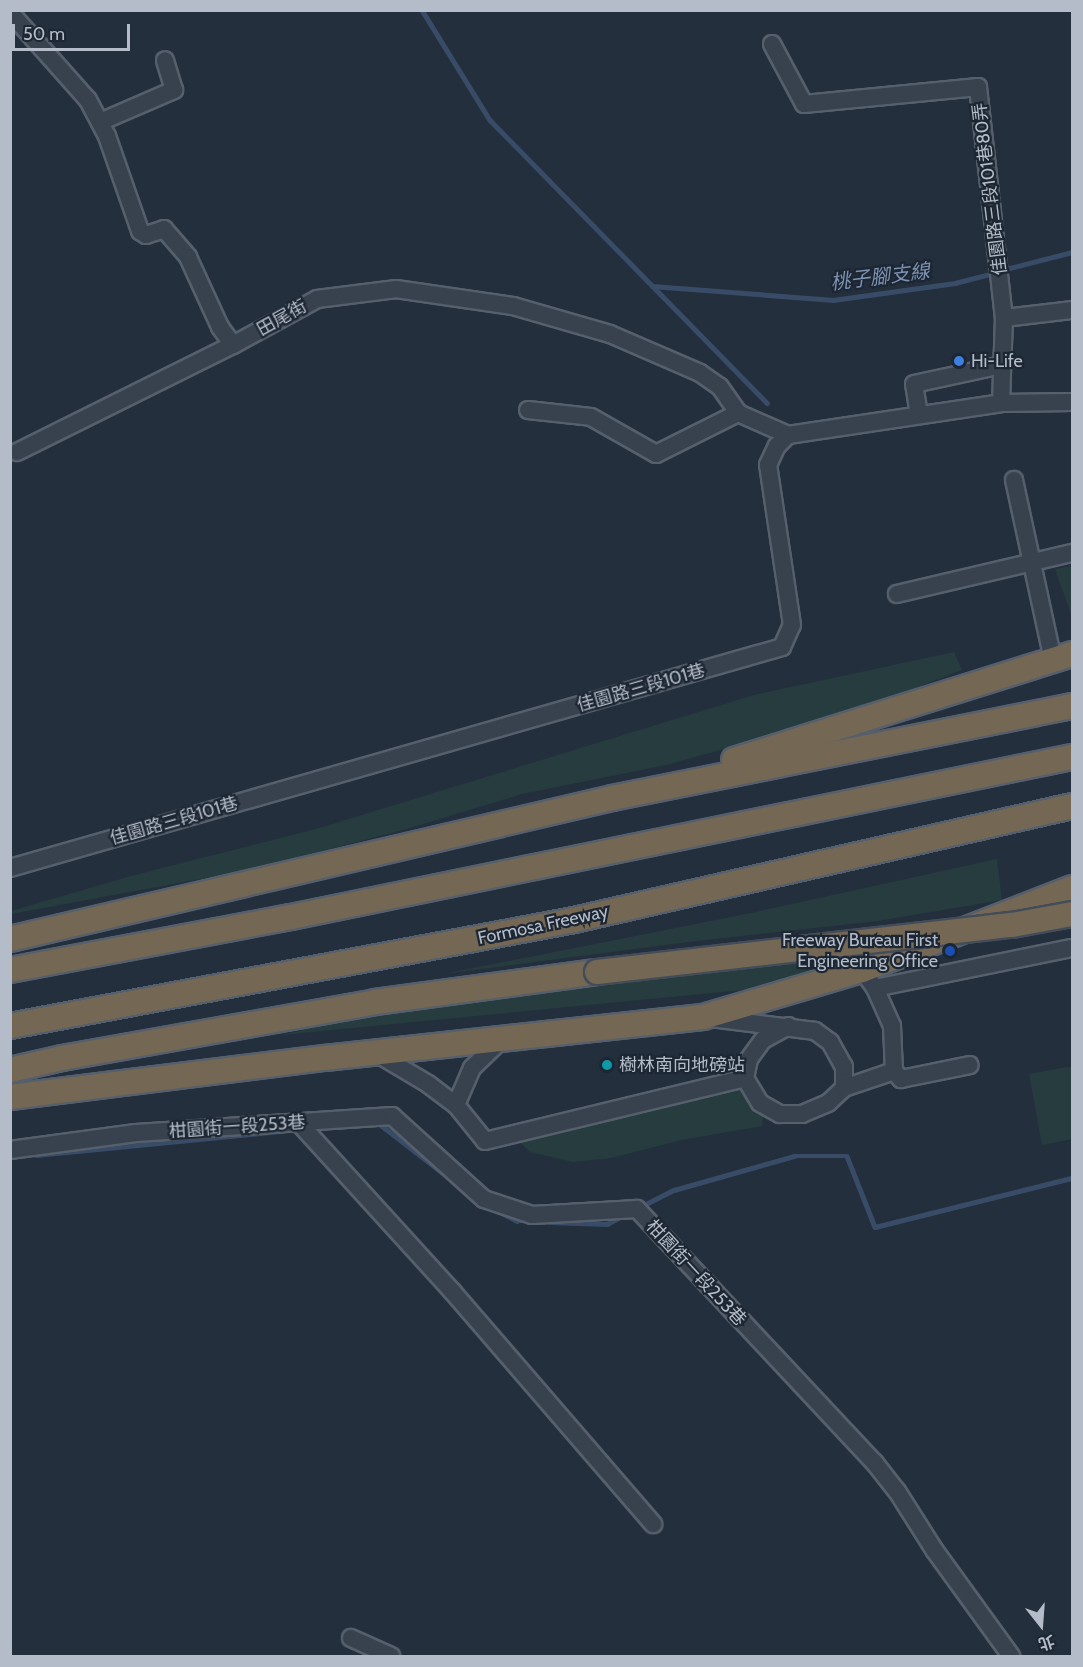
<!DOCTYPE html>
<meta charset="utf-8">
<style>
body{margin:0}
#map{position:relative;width:1083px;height:1667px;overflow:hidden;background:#242f3e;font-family:Cabin,"Noto Sans TC",sans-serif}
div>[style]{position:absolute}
.green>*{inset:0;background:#263c3f}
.stream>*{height:4.5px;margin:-2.25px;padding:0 2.25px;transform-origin:2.25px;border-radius:2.25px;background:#394c67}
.roads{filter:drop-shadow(2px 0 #565f6c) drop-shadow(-2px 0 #565f6c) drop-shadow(0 2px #565f6c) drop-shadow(0 -2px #565f6c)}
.minor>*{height:16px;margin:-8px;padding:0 8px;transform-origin:8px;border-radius:8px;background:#38414e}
.highway>*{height:24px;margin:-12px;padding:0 12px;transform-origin:12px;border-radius:12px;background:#746855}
.bridges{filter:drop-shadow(2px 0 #434c59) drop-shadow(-2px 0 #434c59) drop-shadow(0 2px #434c59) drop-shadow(0 -2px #434c59)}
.highway-bridge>*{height:24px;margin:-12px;padding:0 12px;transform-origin:12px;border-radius:12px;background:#746855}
.dots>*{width:16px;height:16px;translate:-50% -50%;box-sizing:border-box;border:3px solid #1d2633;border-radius:50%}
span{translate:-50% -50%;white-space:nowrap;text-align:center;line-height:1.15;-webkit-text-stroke:4.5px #1d2633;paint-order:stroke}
.street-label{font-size:18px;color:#b4bcc9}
.poi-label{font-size:18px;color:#b4bcc9}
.left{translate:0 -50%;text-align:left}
.right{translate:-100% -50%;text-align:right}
.water-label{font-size:20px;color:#7c92b1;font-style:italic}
.frame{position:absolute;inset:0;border:12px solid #b4bcc9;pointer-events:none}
.north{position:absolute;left:1011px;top:1595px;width:60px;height:60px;-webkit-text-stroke:4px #1d2633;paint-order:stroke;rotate:163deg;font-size:16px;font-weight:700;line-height:24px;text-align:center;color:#b4bcc9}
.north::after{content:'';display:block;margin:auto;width:21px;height:27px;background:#b4bcc9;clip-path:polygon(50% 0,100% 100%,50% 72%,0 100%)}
.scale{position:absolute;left:12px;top:24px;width:118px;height:27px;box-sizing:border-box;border:3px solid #b4bcc9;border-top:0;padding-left:8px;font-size:18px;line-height:21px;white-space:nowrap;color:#b4bcc9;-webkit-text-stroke:4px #1d2633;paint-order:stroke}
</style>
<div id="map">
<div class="green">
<div style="clip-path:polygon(1072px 566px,1072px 617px,1055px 569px)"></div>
<div style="clip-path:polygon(954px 652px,962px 670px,864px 708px,768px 737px,666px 765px,522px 794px,403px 830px,249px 870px,11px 914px,11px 911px,131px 876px,316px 829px,754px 695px)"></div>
<div style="clip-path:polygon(997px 859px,1002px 900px,878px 921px,688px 942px,443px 974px,751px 913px)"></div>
<div style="clip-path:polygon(874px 952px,773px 987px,281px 1035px,401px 1007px)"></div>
<div style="clip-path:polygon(1072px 1066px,1072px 1139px,1042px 1145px,1029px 1074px)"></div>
<div style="clip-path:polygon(741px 1087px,764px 1111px,762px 1126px,682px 1140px,611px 1158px,573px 1162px,530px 1152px,516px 1138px)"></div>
</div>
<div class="stream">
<div style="left:422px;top:10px;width:129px;rotate:58.3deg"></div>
<div style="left:490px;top:120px;width:396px;rotate:45.6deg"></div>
<div style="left:1002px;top:270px;width:72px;rotate:-14.4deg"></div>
<div style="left:652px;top:286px;width:182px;rotate:4.4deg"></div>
<div style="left:833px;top:300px;width:123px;rotate:-7.9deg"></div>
<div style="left:955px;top:283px;width:40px;rotate:-14.4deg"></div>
<div style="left:377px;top:1122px;width:96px;rotate:37.8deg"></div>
<div style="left:36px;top:1155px;width:247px;rotate:-5.6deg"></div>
<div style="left:640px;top:1207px;width:38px;rotate:-27deg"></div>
<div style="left:674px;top:1190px;width:125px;rotate:-15.8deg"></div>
<div style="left:794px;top:1156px;width:53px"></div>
<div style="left:847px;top:1156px;width:76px;rotate:68.5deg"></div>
<div style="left:875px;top:1227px;width:203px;rotate:-14deg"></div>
<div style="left:500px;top:1212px;width:19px;rotate:28deg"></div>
<div style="left:517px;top:1221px;width:11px"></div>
<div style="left:549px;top:1222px;width:58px;rotate:2deg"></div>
<div style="left:607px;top:1224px;width:17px;rotate:-28deg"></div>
</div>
<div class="roads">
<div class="minor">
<div style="left:10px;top:23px;width:7px;rotate:-34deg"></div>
<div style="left:16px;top:19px;width:108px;rotate:48.4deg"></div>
<div style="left:88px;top:100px;width:41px;rotate:62.2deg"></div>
<div style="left:107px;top:136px;width:101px;rotate:70.8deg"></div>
<div style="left:140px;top:231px;width:7px;rotate:34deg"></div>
<div style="left:146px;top:235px;width:19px;rotate:-18deg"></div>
<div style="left:164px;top:229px;width:37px;rotate:49deg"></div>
<div style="left:188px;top:257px;width:77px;rotate:65.4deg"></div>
<div style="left:220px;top:327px;width:22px;rotate:54deg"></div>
<div style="left:233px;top:345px;width:96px;rotate:-28.7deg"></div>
<div style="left:317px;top:299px;width:80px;rotate:-7.2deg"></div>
<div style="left:396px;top:289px;width:118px;rotate:8.3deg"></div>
<div style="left:513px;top:306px;width:101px;rotate:16.1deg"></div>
<div style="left:610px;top:334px;width:98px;rotate:23.4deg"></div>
<div style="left:700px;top:373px;width:24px;rotate:35deg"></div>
<div style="left:720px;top:387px;width:32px;rotate:55deg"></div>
<div style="left:738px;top:413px;width:55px;rotate:23.7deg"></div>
<div style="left:772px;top:44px;width:68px;rotate:61.9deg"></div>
<div style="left:804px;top:104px;width:175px;rotate:-5.6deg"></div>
<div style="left:978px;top:87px;width:232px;rotate:83.6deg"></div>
<div style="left:100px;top:122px;width:81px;rotate:-23.4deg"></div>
<div style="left:174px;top:90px;width:31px;rotate:-107deg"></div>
<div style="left:1001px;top:403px;width:85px;rotate:-88deg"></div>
<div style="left:1004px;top:318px;width:68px;rotate:-6.7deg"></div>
<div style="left:528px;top:410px;width:63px;rotate:6.3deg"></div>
<div style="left:591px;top:417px;width:75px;rotate:29.6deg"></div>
<div style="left:656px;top:454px;width:92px;rotate:-26.6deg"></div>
<div style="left:919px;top:415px;width:31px;rotate:-99deg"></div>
<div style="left:914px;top:384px;width:90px;rotate:-12.2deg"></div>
<div style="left:17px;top:452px;width:241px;rotate:-26.4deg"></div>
<div style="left:1014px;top:480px;width:184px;rotate:77.8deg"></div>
<div style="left:897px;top:594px;width:180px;rotate:-13.2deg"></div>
<div style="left:10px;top:868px;width:803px;rotate:-15.97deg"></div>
<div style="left:782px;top:647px;width:24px;rotate:-66deg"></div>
<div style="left:792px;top:625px;width:162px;rotate:-98.5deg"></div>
<div style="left:768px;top:465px;width:21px;rotate:-65deg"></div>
<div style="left:777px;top:446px;width:16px;rotate:-45deg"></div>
<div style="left:788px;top:435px;width:215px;rotate:-8.5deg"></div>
<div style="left:1001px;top:403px;width:71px;rotate:-0.8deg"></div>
<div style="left:862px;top:970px;width:22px;rotate:54deg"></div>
<div style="left:875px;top:988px;width:201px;rotate:-11.5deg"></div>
<div style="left:875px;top:988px;width:42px;rotate:65.9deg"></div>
<div style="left:892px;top:1026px;width:45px;rotate:87.5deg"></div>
<div style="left:376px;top:1053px;width:61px;rotate:30.8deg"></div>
<div style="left:428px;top:1084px;width:35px;rotate:37deg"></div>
<div style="left:456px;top:1105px;width:46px;rotate:51.1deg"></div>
<div style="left:485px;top:1141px;width:268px;rotate:-13.6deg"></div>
<div style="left:745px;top:1078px;width:29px;rotate:59deg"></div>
<div style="left:760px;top:1103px;width:23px;rotate:29deg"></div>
<div style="left:780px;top:1114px;width:22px"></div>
<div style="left:802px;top:1114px;width:28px;rotate:-23deg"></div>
<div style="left:828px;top:1103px;width:22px;rotate:-43deg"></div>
<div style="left:844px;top:1088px;width:21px;rotate:-90deg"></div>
<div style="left:844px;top:1067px;width:29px;rotate:-119deg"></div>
<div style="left:830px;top:1042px;width:19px;rotate:-144deg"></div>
<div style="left:815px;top:1031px;width:105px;rotate:-172.9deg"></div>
<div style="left:745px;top:1078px;width:19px;rotate:-78deg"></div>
<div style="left:749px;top:1059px;width:24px;rotate:-54deg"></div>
<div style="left:763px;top:1040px;width:29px;rotate:-29deg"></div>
<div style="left:844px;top:1088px;width:53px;rotate:-18.8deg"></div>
<div style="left:894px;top:1071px;width:11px;rotate:49deg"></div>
<div style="left:901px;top:1079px;width:70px;rotate:-11.5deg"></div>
<div style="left:456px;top:1105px;width:40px;rotate:-66.6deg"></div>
<div style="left:472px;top:1068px;width:40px;rotate:-44deg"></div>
<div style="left:300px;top:1124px;width:226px;rotate:47.7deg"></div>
<div style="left:452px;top:1291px;width:308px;rotate:49.2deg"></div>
<div style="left:10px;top:1150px;width:127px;rotate:-7.7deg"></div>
<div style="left:136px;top:1133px;width:257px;rotate:-3.8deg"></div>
<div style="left:392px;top:1116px;width:124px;rotate:42.1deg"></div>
<div style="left:484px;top:1199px;width:51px;rotate:18.4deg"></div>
<div style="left:532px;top:1215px;width:105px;rotate:-3.3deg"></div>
<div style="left:637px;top:1209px;width:347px;rotate:46.9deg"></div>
<div style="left:874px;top:1462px;width:37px;rotate:52deg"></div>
<div style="left:897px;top:1491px;width:71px;rotate:57.7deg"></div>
<div style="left:935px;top:1551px;width:130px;rotate:54.1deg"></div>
<div style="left:351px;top:1638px;width:44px;rotate:24.2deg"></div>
</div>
<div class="highway">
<div style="left:734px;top:760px;width:354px;rotate:-17.4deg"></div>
<div style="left:10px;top:939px;width:618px;rotate:-13.18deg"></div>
<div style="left:612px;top:798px;width:469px;rotate:-11.3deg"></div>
<div style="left:10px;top:970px;width:286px;rotate:-10.7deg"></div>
<div style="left:291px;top:917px;width:797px;rotate:-11.58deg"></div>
<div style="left:10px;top:1026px;width:574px;rotate:-10.64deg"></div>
<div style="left:574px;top:920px;width:511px;rotate:-12.89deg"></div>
<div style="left:10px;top:1070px;width:53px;rotate:-13deg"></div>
<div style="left:62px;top:1058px;width:318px;rotate:-10.1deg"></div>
<div style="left:375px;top:1002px;width:224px;rotate:-7.7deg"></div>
<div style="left:10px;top:1097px;width:317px;rotate:-7.1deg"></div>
<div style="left:325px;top:1058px;width:380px;rotate:-6.2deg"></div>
<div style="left:703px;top:1017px;width:166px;rotate:-16.5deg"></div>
<div style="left:862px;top:970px;width:225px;rotate:-21.3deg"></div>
</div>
</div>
<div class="bridges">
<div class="highway-bridge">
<div style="left:597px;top:972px;width:418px;rotate:-6.5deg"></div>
<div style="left:1012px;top:925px;width:61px;rotate:-10.4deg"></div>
</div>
</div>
<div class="dots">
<div style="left:959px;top:361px;background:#3f7fe0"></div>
<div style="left:950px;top:951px;background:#1a4fb4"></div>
<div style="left:607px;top:1065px;background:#0f9aa8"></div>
</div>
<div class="street-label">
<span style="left:990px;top:189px;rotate:-97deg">佳園路三段101巷80弄</span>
<span style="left:282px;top:318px;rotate:-29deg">田尾街</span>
<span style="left:641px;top:688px;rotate:-16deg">佳園路三段101巷</span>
<span style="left:174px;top:821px;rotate:-16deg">佳園路三段101巷</span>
<span style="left:543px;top:925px;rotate:-12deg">Formosa Freeway</span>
<span style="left:237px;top:1127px;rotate:-4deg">柑園街一段253巷</span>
<span style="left:696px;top:1273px;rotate:47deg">柑園街一段253巷</span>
</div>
<div class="poi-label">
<span class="left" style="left:971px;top:361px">Hi-Life</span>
<span class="right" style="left:938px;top:951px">Freeway Bureau First<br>Engineering Office</span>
<span class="left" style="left:619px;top:1065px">樹林南向地磅站</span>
</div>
<div class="water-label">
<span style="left:880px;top:277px;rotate:-7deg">桃子腳支線</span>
</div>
<div class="frame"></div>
<div class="north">北</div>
<div class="scale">50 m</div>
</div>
